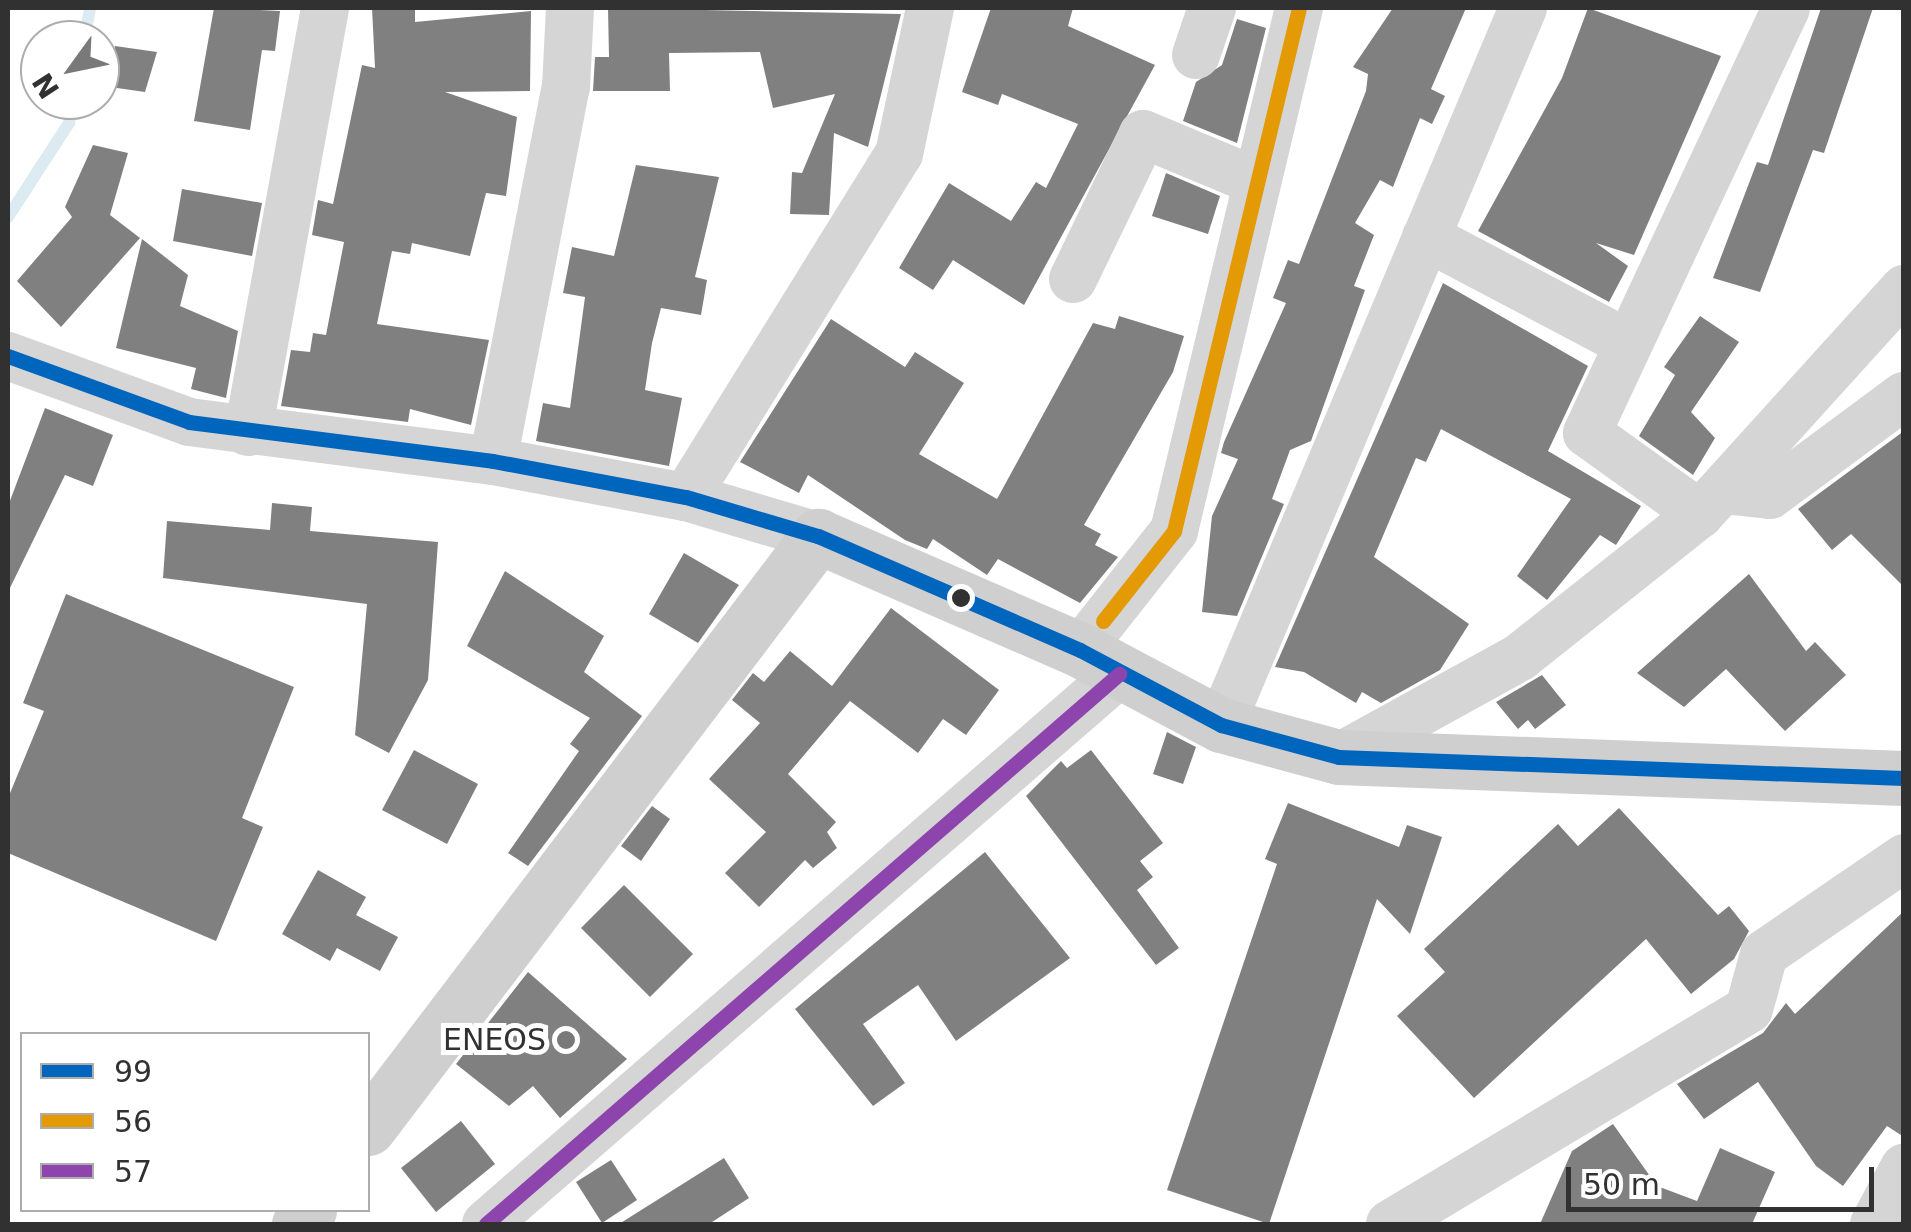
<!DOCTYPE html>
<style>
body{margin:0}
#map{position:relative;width:1911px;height:1232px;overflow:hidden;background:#fff;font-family:"DejaVu Sans",sans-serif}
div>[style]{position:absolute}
.stream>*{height:12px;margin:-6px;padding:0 6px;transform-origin:6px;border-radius:6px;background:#dcebf2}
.building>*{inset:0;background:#808080}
.street>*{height:48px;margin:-24px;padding:0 24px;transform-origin:24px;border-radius:24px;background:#d5d5d5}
.secondary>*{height:55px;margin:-27.5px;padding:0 27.5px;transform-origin:27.5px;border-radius:27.5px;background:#cfcfcf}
.bus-1>*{height:15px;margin:-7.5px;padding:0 7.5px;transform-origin:7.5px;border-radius:7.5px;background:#0065bd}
.bus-2>*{height:15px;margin:-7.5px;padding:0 7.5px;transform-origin:7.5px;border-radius:7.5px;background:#e39a05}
.bus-3>*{height:15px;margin:-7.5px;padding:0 7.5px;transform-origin:7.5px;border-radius:7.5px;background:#8e44ad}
.dots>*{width:28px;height:28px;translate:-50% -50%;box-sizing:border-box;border:5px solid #fff;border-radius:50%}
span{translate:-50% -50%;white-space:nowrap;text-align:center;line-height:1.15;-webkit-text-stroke:10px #fff;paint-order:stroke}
.poi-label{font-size:30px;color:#313131}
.right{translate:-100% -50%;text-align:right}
.frame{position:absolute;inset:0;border:10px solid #313131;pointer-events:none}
.legend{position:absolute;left:20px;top:1032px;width:350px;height:180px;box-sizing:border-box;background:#fff;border:2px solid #adadad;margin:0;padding:12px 18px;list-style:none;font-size:30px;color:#313131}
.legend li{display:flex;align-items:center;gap:20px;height:50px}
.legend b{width:50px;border:2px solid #adadad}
.north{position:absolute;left:20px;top:20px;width:100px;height:100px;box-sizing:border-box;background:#fff;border:2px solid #adadad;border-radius:50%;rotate:237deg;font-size:28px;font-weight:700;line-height:40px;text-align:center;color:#313131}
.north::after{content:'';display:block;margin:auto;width:35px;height:45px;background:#797979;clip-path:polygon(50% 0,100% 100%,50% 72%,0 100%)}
.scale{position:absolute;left:1566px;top:1167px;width:308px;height:45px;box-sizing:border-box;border:5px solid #313131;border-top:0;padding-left:12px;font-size:30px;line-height:35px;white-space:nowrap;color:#313131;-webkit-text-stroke:8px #fff;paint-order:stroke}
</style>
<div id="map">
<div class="stream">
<div style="left:84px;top:40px;width:33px;rotate:-79deg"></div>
<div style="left:8px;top:217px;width:112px;rotate:-57deg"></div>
<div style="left:69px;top:123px;width:23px;rotate:-80deg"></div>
</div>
<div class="building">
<div style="clip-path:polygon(214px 8px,280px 11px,275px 51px,262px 50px,250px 130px,194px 121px)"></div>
<div style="clip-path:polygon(372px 8px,415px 8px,415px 22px,531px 11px,530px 91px,445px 92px,517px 117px,506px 196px,486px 193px,470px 256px,412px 243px,410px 254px,392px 251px,377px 324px,489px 340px,471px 425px,410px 409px,408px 422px,281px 406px,291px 350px,310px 352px,313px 333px,326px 335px,344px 242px,312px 235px,318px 200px,333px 204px,362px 65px,375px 68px)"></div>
<div style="clip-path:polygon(608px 8px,901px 14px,868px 147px,834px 133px,829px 215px,790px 214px,792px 172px,802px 173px,835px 94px,773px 108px,760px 52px,669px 53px,670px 91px,593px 91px,595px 57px,609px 57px)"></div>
<div style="clip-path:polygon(991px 8px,1073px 8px,1068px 26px,1155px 65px,1024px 305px,953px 260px,933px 290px,899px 268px,949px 183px,1011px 221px,1036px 182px,1046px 188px,1078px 124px,1002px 94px,998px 105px,962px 92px)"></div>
<div style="clip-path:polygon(1393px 8px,1466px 8px,1431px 89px,1445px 96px,1432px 124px,1420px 118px,1393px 187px,1380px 180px,1355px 223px,1374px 235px,1354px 286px,1365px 290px,1311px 441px,1290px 450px,1272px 499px,1284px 504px,1237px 616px,1202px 612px,1212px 516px,1238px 459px,1221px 453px,1224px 442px,1286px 303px,1273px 298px,1288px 260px,1299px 264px,1366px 91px,1368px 74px,1353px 67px)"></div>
<div style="clip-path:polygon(1588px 8px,1721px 56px,1634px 255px,1596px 243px,1628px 266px,1609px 302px,1478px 231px,1562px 78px)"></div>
<div style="clip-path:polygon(1821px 8px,1873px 8px,1824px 153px,1813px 150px,1760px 292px,1713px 278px,1757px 162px,1768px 165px)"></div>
<div style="clip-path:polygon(1237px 19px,1266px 28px,1237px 143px,1183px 121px,1196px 82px,1222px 65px)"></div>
<div style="clip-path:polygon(115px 46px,157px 52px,145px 92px,110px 87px)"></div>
<div style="clip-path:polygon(93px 145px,128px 153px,110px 215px,140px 238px,61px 327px,17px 281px,72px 217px,65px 207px)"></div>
<div style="clip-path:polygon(636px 165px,719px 177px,695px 277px,707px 280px,701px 315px,661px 308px,652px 343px,645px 390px,682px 398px,669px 466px,536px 441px,543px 403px,570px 408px,585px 297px,563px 293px,572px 247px,614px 256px)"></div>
<div style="clip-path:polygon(1166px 173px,1220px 196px,1208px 234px,1152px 216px)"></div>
<div style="clip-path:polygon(182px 189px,262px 203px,252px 256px,173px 241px)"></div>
<div style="clip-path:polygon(142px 239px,188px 275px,180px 306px,238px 331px,226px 398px,191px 389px,196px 368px,116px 348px)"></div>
<div style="clip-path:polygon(1443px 283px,1588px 366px,1548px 451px,1641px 506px,1616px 545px,1600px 535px,1547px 600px,1517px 576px,1571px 499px,1441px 429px,1426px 462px,1416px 458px,1374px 557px,1469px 624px,1440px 670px,1381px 703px,1362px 692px,1356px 703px,1304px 672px,1275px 667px)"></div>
<div style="clip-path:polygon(1119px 316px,1184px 336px,1173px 372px,1084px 525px,1101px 534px,1095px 545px,1118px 557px,1080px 603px,998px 559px,987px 575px,933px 539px,927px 549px,905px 540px,808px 475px,799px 493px,740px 462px,831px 319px,905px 367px,915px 352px,964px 383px,919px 454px,997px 499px,1093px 323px,1115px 329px)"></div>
<div style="clip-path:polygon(1700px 316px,1739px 342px,1691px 412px,1715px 438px,1693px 475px,1639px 436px,1675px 375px,1664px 367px)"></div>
<div style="clip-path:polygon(45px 408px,113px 435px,93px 486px,65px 475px,8px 592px,8px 506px)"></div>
<div style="clip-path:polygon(1904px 431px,1904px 587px,1851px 534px,1832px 550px,1798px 509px)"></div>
<div style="clip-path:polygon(272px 503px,312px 507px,310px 531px,438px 542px,428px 680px,389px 753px,355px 735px,367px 604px,163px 578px,167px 521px,270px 530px)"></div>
<div style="clip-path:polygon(684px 553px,739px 585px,698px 643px,649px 614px)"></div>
<div style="clip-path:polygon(505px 571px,604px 636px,584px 672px,642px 716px,528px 866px,508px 853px,579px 751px,570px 744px,590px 718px,467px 646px)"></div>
<div style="clip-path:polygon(1749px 574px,1806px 651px,1815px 642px,1846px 675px,1785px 731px,1726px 669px,1684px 707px,1637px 673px)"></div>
<div style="clip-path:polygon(66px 594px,294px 687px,242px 818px,263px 827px,216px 941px,8px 853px,8px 798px,44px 711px,23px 703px)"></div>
<div style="clip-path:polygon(891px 608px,999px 690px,966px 735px,943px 719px,918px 753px,850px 701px,788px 774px,836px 822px,827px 832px,837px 848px,813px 868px,805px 860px,759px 907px,725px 873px,766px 832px,709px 779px,760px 723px,732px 700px,753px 673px,764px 682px,790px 651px,832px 686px)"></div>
<div style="clip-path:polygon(1542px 675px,1566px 705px,1535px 729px,1528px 720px,1518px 729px,1496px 702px)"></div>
<div style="clip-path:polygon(1167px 732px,1196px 747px,1183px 784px,1153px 774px)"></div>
<div style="clip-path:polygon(414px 750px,478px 784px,447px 844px,382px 810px)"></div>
<div style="clip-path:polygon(1091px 750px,1163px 843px,1140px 861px,1153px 877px,1137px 890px,1179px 948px,1156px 965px,1026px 796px,1061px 761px,1067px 768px)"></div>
<div style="clip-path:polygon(1288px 803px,1399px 847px,1407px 825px,1442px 837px,1410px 934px,1377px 899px,1269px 1224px,1167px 1190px,1277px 864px,1265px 859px)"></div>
<div style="clip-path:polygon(652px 806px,670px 819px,641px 861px,621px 846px)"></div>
<div style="clip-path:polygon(1619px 808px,1718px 915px,1729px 906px,1749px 931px,1734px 959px,1691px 994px,1646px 939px,1474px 1098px,1397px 1016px,1445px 972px,1424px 949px,1558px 824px,1578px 846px)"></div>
<div style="clip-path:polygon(985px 852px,1070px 958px,956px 1041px,918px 985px,863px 1024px,905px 1083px,873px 1106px,795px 1009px)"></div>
<div style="clip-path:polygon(318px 870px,366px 897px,356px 915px,398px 937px,380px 971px,337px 948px,330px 961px,282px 934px)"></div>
<div style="clip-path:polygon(624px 885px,693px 954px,650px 997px,581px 928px)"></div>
<div style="clip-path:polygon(1904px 911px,1904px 1137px,1887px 1126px,1843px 1186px,1816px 1166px,1758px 1082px,1704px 1119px,1677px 1084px,1763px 1033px,1786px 1003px,1795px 1014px)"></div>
<div style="clip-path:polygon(528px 972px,627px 1059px,560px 1118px,533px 1086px,509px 1106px,456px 1064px)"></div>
<div style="clip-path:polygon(461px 1121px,495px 1164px,436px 1212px,401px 1168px)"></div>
<div style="clip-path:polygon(1613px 1124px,1657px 1186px,1697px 1201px,1720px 1148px,1775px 1172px,1752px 1224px,1540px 1224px,1572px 1151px)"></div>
<div style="clip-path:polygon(724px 1158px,749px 1198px,709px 1224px,619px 1224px)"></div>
<div style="clip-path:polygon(611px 1160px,637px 1200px,602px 1223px,576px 1182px)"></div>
</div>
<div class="street">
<div style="left:1196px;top:55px;width:50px;rotate:-71.2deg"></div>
<div style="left:1426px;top:237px;width:229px;rotate:27.8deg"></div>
<div style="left:1073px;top:279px;width:161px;rotate:-64.2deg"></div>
<div style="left:1143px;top:134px;width:122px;rotate:22.6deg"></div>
<div style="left:8px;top:356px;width:193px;rotate:20deg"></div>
<div style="left:189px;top:422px;width:306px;rotate:7.3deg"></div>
<div style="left:493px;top:461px;width:196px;rotate:10.6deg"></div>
<div style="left:686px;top:497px;width:138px;rotate:16.5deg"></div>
<div style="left:248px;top:432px;width:431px;rotate:-79.7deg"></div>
<div style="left:493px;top:461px;width:381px;rotate:-79deg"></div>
<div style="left:566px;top:87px;width:79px;rotate:-87.1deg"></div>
<div style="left:1723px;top:490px;width:47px;rotate:6.1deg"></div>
<div style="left:1770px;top:495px;width:167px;rotate:-36.5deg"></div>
<div style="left:686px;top:497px;width:404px;rotate:-58.2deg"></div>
<div style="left:899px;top:154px;width:149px;rotate:-78deg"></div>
<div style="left:1700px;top:514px;width:139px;rotate:-144.4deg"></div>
<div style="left:1587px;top:433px;width:469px;rotate:-64.9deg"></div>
<div style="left:1080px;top:650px;width:152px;rotate:-51.7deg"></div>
<div style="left:1174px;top:531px;width:538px;rotate:-76.56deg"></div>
<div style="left:1221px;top:725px;width:778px;rotate:-67.16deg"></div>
<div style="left:1339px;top:757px;width:207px;rotate:-28.9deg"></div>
<div style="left:1520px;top:657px;width:230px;rotate:-38.5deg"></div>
<div style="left:1700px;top:514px;width:304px;rotate:-47.8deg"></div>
<div style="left:486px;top:1224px;width:839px;rotate:-40.99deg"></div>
<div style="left:1390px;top:1224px;width:418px;rotate:-30.9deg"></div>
<div style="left:1749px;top:1009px;width:57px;rotate:-74.7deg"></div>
<div style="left:1764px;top:954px;width:170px;rotate:-34.4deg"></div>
<div style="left:1874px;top:1224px;width:64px;rotate:-61.8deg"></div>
</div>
<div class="secondary">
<div style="left:368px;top:1128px;width:744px;rotate:-52.76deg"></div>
<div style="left:818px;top:536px;width:286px;rotate:23.5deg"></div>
<div style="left:1080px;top:650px;width:160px;rotate:28deg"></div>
<div style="left:1221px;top:725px;width:122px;rotate:15.2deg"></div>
<div style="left:1339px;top:757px;width:565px;rotate:2.13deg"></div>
<div style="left:299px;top:1224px;width:17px;rotate:-54deg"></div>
</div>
<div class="bus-1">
<div style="left:8px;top:356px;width:193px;rotate:20deg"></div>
<div style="left:189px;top:422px;width:306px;rotate:7.3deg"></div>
<div style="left:493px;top:461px;width:196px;rotate:10.6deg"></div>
<div style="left:686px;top:497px;width:138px;rotate:16.5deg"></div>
<div style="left:818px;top:536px;width:286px;rotate:23.5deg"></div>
<div style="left:1080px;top:650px;width:160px;rotate:28deg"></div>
<div style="left:1221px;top:725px;width:122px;rotate:15.2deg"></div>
<div style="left:1339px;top:757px;width:565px;rotate:2.13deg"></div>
</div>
<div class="bus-2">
<div style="left:1103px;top:621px;width:115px;rotate:-51.7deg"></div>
<div style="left:1174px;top:531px;width:538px;rotate:-76.56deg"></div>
</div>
<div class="bus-3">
<div style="left:486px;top:1224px;width:839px;rotate:-40.99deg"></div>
</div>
<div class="dots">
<div style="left:961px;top:598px;background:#313131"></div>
<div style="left:566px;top:1040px;background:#797979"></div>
</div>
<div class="poi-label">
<span class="right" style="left:546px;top:1040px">ENEOS</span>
</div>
<div class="frame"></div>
<ul class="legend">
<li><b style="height:12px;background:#0065bd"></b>99</li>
<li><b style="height:12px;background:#e39a05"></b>56</li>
<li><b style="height:12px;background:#8e44ad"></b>57</li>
</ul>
<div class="north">N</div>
<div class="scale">50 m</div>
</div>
